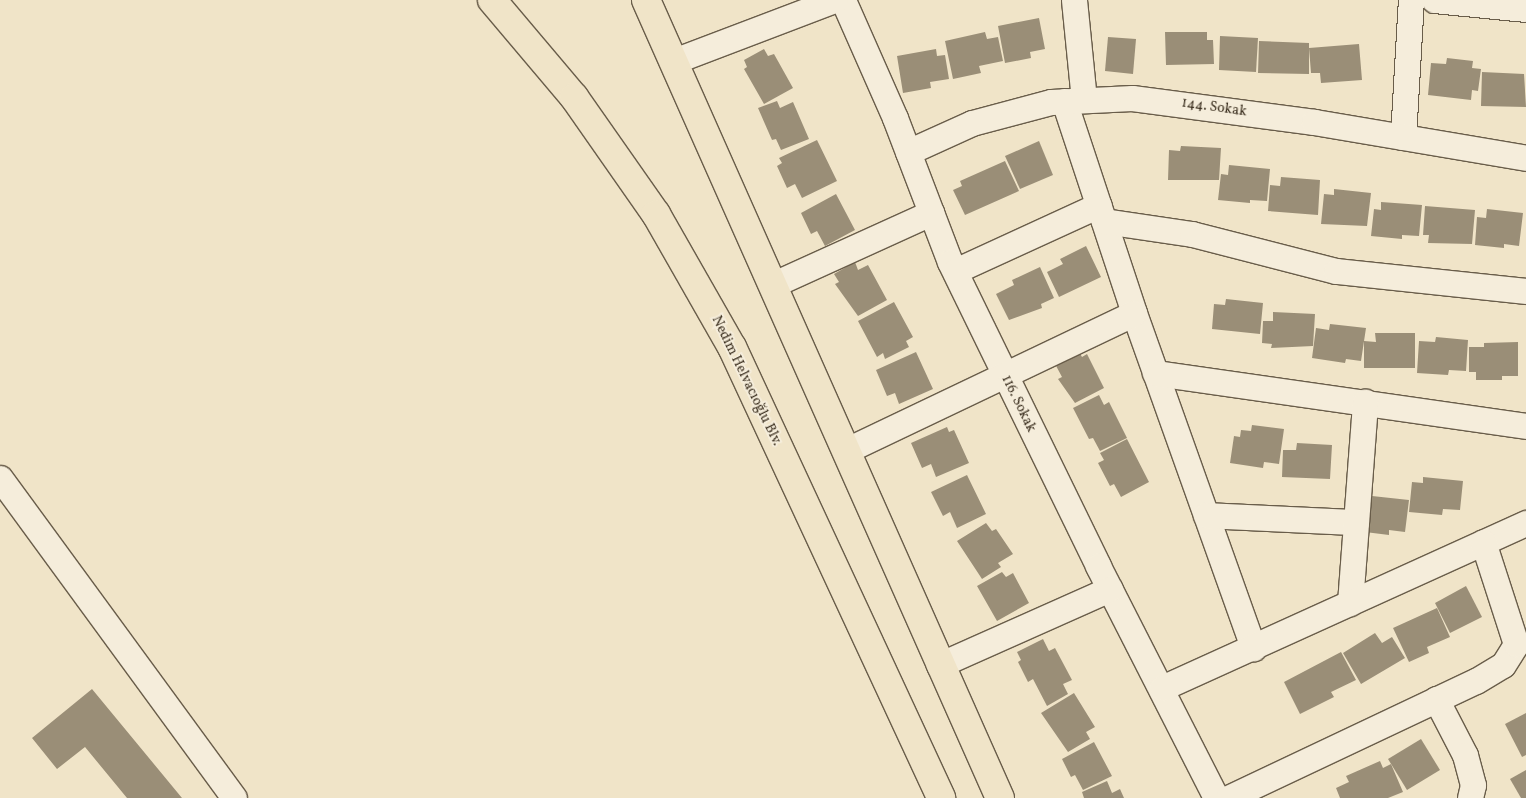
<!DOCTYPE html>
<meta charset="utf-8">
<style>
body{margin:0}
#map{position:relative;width:1526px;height:798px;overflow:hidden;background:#f0e4c8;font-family:Vollkorn,serif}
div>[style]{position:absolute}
.building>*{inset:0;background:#9a8e77}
.roads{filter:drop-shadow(1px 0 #695d4a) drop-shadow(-1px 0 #695d4a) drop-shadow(0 1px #695d4a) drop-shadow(0 -1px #695d4a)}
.minor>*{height:25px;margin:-12.5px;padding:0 12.5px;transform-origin:12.5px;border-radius:12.5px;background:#f5eddb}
.major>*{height:28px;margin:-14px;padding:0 14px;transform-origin:14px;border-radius:14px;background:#f0e4c8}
span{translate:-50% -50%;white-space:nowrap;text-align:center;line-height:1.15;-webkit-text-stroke:4px #f5eddb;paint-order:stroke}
.street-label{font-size:14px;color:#3c3020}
</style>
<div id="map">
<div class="building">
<div style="clip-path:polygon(1039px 18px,1045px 49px,1030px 52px,1031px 58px,1005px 63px,998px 26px)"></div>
<div style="clip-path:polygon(985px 32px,987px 39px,998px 37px,1003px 61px,979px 66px,981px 73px,953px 79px,945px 41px)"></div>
<div style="clip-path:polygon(1165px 32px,1207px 32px,1207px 40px,1213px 40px,1214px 64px,1166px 65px)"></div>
<div style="clip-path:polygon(1220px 36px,1258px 38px,1256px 72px,1219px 70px)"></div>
<div style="clip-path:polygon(1108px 37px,1136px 39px,1133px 74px,1105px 71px)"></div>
<div style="clip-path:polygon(1259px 41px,1309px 43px,1309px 74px,1258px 73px)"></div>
<div style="clip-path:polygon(1359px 44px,1362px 80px,1321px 83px,1320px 73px,1311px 73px,1309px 48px)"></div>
<div style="clip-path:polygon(764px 49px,768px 56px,774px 54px,793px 88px,764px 104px,744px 69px,747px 67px,744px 60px)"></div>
<div style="clip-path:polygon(936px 49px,937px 56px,945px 55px,949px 79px,930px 82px,931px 88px,903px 93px,897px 56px)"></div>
<div style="clip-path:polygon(1447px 58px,1473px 61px,1472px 68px,1481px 69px,1478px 91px,1472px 90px,1471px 100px,1428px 95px,1431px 63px,1446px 64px)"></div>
<div style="clip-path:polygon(1482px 72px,1524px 74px,1526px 107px,1481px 106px)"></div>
<div style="clip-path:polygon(777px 101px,780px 108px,793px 102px,809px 139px,781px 150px,776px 139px,772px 140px,758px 108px)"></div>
<div style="clip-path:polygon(817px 140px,837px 181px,802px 198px,795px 184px,787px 188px,777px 166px,782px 163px,779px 158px)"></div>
<div style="clip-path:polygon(1039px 141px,1053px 175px,1020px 189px,1005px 156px)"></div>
<div style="clip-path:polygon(1181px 146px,1221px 148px,1219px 180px,1168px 180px,1169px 150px,1180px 151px)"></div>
<div style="clip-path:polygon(1005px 161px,1019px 191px,965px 215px,953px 190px,962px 186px,960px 181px)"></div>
<div style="clip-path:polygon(1229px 165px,1270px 169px,1267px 201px,1250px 200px,1250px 203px,1218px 200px,1221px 174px,1228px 175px)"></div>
<div style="clip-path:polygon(1281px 177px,1320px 180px,1318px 215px,1268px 211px,1270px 185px,1280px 186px)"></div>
<div style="clip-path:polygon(1334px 189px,1371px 193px,1367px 226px,1321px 224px,1324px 194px,1334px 195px)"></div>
<div style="clip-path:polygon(836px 194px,855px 230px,825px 246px,817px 231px,811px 234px,801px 213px)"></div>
<div style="clip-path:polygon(1381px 202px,1422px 205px,1419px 236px,1402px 235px,1402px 239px,1371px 236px,1374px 209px,1381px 210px)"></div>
<div style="clip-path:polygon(1425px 206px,1475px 210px,1472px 244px,1428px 243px,1429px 235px,1423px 235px)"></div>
<div style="clip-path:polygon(1487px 209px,1523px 213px,1519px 246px,1504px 244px,1504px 248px,1475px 245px,1477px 217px,1486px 218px)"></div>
<div style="clip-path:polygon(1086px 246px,1101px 277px,1059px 297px,1047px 272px,1063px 264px,1060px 259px)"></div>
<div style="clip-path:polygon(855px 262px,858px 270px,868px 265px,887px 300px,858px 316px,835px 284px,839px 282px,834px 274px)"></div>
<div style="clip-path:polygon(1040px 267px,1054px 298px,1041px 304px,1042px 308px,1009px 320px,996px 294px,1014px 285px,1012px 280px)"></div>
<div style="clip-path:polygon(1226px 299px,1263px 303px,1260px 334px,1212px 329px,1214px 304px,1225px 305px)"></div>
<div style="clip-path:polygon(894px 302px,913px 337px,906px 341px,909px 347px,885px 359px,883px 353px,877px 357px,858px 321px)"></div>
<div style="clip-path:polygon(1273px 312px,1315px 314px,1313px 346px,1271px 348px,1272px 344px,1262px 343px,1263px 321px,1273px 321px)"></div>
<div style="clip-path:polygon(1330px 324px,1366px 328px,1361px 361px,1346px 359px,1345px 363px,1312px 358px,1316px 328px,1329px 330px)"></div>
<div style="clip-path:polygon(1375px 333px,1415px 333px,1415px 368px,1364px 368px,1364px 341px,1376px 342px)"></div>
<div style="clip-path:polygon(1436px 337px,1468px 340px,1466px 371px,1449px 370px,1448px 375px,1417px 373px,1419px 341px,1435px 342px)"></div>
<div style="clip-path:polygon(1518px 342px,1518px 376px,1502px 376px,1502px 380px,1476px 380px,1476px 372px,1469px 372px,1469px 347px,1484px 347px,1484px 343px)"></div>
<div style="clip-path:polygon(1078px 350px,1082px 357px,1087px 354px,1104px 388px,1075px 403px,1058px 379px,1062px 377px,1054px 362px)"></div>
<div style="clip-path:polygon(916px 352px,933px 389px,899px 404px,895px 393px,887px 396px,876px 370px)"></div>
<div style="clip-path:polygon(1099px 395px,1104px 405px,1109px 402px,1127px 438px,1100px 451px,1093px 438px,1089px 439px,1073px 408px)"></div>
<div style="clip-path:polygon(1252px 425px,1284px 429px,1279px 464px,1264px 462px,1263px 468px,1230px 463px,1234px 436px,1240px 437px,1241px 430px,1251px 431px)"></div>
<div style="clip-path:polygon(947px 427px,949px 432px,954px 430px,969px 463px,936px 477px,931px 464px,922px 468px,911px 443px)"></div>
<div style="clip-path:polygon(1127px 439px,1149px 482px,1121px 497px,1114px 484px,1110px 486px,1098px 463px,1104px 460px,1100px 453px)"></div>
<div style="clip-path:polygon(1297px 443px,1332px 445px,1330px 479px,1282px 477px,1283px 450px,1296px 450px)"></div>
<div style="clip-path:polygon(967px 475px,986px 514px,957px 528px,950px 512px,943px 516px,931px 492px)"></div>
<div style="clip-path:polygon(1423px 477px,1463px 481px,1460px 510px,1443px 509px,1442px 515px,1409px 512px,1412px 482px,1423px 483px)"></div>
<div style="clip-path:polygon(1372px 496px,1409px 500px,1405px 532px,1389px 530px,1389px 535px,1357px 531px,1360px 505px,1371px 506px)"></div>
<div style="clip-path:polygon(986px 523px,992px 531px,996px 529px,1013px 554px,998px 563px,1001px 567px,982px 579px,957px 541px)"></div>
<div style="clip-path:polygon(1002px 572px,1006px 577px,1013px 573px,1029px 603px,997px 621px,977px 586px)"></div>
<div style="clip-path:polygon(1466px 586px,1482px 617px,1450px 633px,1435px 603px)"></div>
<div style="clip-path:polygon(1437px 608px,1450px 637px,1427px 647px,1429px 653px,1409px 662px,1393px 628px)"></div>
<div style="clip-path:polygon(1375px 633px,1382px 643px,1392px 637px,1405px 658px,1361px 684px,1343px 653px)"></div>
<div style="clip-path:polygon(1043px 639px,1049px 651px,1055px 648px,1072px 680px,1063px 684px,1068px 694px,1047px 706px,1033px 679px,1028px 682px,1018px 662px,1021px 660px,1017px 652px)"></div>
<div style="clip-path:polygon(1341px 652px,1356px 680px,1331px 692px,1334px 697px,1300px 714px,1284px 682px)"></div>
<div style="clip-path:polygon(92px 689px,182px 798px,127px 798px,85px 747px,57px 769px,32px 738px)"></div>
<div style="clip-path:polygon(1074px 693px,1095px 727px,1086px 732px,1090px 739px,1068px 752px,1041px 713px)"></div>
<div style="clip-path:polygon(1526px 713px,1526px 755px,1522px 757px,1505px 724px)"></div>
<div style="clip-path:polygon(1421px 739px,1440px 770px,1407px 790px,1388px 759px)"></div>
<div style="clip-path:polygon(1094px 742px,1112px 776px,1083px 790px,1075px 775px,1071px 777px,1062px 759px)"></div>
<div style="clip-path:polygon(1380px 761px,1383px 768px,1391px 764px,1403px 792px,1388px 798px,1340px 798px,1336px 788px,1349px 782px,1346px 776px)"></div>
<div style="clip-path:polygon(1526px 770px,1526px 798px,1521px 798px,1510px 779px)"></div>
<div style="clip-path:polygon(1107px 781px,1112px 793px,1120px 789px,1124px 798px,1084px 798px,1082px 792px)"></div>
</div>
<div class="roads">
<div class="minor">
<div style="left:843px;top:0;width:129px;rotate:66.2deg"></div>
<div style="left:895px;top:118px;width:154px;rotate:69.1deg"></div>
<div style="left:950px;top:262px;width:338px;rotate:64deg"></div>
<div style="left:1098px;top:566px;width:260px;rotate:63deg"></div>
<div style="left:1074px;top:0;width:100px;rotate:84.3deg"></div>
<div style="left:1434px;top:0;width:92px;rotate:5.6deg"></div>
<div style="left:674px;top:61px;width:172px;rotate:-20.8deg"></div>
<div style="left:1064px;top:101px;width:223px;rotate:71.7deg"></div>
<div style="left:1134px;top:313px;width:356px;rotate:70.4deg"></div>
<div style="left:1403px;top:137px;width:137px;rotate:-86.7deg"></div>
<div style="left:908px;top:152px;width:70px;rotate:-24.4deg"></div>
<div style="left:972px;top:123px;width:82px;rotate:-14.9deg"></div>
<div style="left:1051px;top:102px;width:81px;rotate:-2.8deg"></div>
<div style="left:1132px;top:98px;width:184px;rotate:7.5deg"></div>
<div style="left:1314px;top:122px;width:215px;rotate:9.6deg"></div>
<div style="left:1104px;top:221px;width:89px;rotate:8.4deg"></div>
<div style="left:1192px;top:234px;width:149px;rotate:14.4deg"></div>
<div style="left:1336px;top:271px;width:191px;rotate:6deg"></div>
<div style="left:955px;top:271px;width:158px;rotate:-24.6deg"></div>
<div style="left:772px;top:285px;width:175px;rotate:-24.4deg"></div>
<div style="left:1155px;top:373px;width:375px;rotate:8.1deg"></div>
<div style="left:845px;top:451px;width:320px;rotate:-25.5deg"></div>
<div style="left:0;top:478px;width:396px;rotate:53.8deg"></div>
<div style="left:1206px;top:515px;width:150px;rotate:2.7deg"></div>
<div style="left:1350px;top:603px;width:202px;rotate:-85.7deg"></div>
<div style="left:939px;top:665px;width:187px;rotate:-24deg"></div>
<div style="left:1162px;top:688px;width:400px;rotate:-24.4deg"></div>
<div style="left:1436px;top:699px;width:63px;rotate:62.6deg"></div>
<div style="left:1465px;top:755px;width:31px;rotate:75deg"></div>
<div style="left:1473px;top:785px;width:13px;rotate:103deg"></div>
<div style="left:1228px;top:798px;width:274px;rotate:-25.3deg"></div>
<div style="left:1476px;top:681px;width:31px;rotate:-31deg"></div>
<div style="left:1503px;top:665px;width:25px;rotate:-58deg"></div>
<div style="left:1516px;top:644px;width:107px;rotate:-107.9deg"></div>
</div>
<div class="major">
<div style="left:492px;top:0;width:127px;rotate:49.8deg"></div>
<div style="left:574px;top:97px;width:143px;rotate:55deg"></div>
<div style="left:656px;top:214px;width:153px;rotate:60.3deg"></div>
<div style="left:732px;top:347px;width:497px;rotate:65.1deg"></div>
<div style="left:646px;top:0;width:873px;rotate:66.08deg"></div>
</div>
</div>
<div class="street-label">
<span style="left:1214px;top:108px;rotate:8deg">144. Sokak</span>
<span style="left:746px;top:381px;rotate:64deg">Nedim Helvacıoğlu Blv.</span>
<span style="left:1018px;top:404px;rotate:64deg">116. Sokak</span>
</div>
</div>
